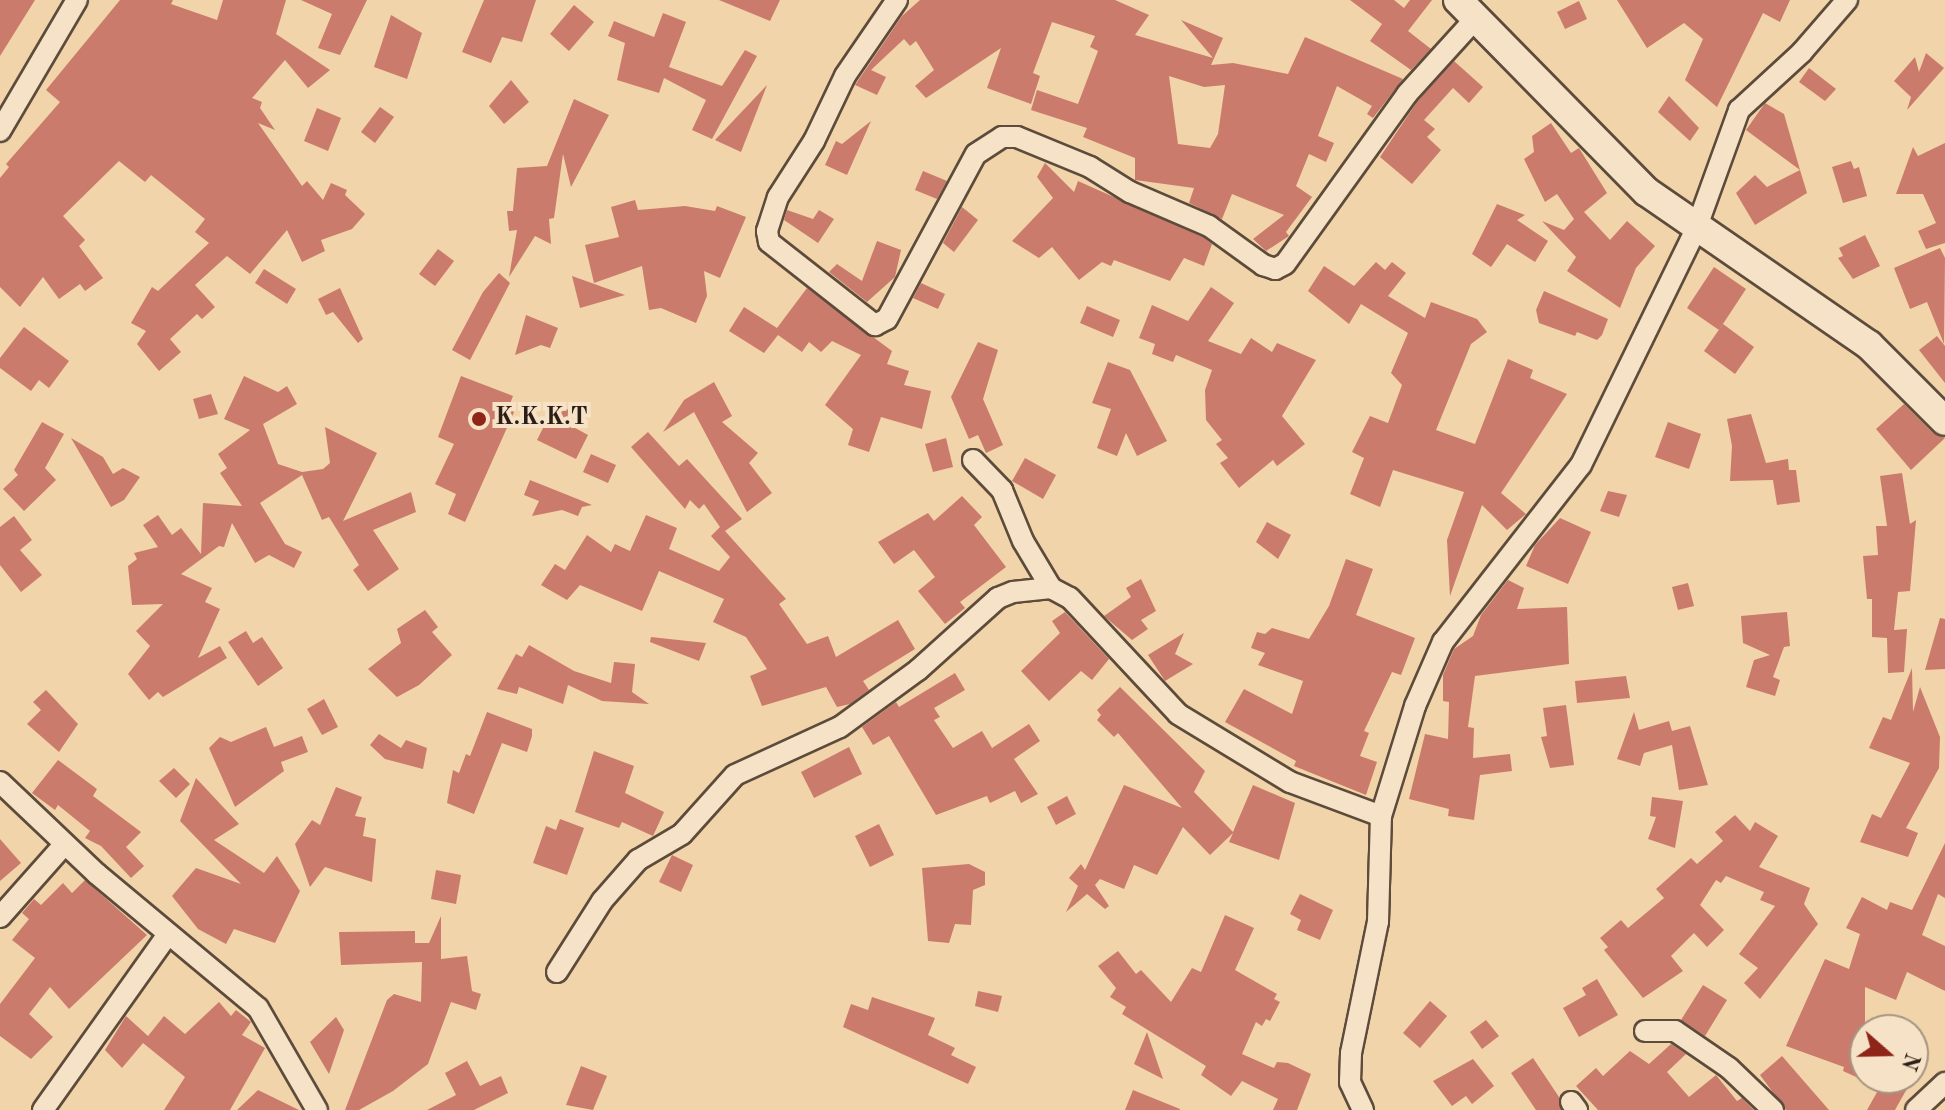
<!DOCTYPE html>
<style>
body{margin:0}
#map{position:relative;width:1945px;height:1110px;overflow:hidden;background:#f1d4a9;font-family:"Old Standard TT",serif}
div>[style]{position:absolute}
.building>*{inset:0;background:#cb7b6c}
.roads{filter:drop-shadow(2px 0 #5d4b3c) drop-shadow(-2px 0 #5d4b3c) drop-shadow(0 2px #5d4b3c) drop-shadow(0 -2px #5d4b3c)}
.street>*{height:20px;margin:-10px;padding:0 10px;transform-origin:10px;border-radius:10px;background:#f6e3c7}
.secondary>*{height:28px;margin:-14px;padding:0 14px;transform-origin:14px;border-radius:14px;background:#f6e3c7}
.dots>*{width:22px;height:22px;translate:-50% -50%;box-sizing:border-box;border:4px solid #f6e3c7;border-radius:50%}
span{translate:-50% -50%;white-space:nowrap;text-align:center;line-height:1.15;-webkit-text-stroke:8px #f6e3c7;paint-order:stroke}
.poi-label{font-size:24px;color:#2c1d17;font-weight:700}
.left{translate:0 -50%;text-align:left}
.north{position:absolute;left:1849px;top:1014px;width:80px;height:80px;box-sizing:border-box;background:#f6e3c7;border:2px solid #a59481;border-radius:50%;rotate:110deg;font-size:22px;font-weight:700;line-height:32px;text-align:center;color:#2c1d17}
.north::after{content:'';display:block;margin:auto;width:28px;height:36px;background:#8f2418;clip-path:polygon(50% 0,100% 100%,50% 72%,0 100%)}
</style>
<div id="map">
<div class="building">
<div style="clip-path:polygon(0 0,35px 0,0 56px)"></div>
<div style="clip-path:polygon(120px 0,173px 0,171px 4px,217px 20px,223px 0,286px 0,276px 34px,330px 70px,308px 88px,285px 60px,252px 98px,262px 102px,260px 108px,275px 130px,258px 123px,302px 186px,307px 181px,323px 200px,331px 183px,347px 190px,345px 195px,365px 214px,352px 229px,321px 240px,325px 251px,302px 262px,287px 230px,250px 274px,227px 256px,195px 285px,215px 307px,202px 319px,197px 314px,170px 339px,181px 352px,159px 371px,137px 344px,146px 331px,131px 323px,152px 287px,158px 291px,209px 243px,195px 232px,205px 219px,151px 175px,145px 182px,119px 161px,63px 216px,85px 240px,79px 246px,103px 278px,85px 291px,80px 284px,59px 299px,43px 277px,20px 307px,0 287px,0 178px,9px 167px,6px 164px,60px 102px,46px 90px)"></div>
<div style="clip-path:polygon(301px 0,367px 0,340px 55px,318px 48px,332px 14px)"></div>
<div style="clip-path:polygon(484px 0,536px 0,522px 42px,502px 37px,491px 63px,462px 52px)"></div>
<div style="clip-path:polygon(719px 0,780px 0,770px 21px)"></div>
<div style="clip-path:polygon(evenodd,920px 0,1115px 0,1149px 15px,1135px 35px,1213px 58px,1181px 20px,1223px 38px,1211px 65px,1233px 63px,1288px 74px,1305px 37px,1403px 79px,1373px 118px,1367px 114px,1372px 106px,1337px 86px,1318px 136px,1334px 143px,1326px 162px,1309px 154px,1296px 186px,1312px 197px,1286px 232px,1289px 236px,1266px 251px,1253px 239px,1284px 215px,1232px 194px,1222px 219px,1189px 203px,1194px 188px,1135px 180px,1135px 158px,1083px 137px,1087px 128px,1031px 110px,1037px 90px,1078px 104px,1098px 51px,1090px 47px,1095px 36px,1052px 22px,1033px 73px,1040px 76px,1031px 104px,987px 88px,1001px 48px,926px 98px,915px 86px,934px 70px,916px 41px,910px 46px,904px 39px,871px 70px,886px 77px,877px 95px,855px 85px,902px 16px,920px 0,1169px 76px,1204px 87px,1225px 85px,1218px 134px,1210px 148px,1178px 144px,1169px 76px)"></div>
<div style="clip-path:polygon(1350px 0,1394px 0,1404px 8px,1410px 0,1432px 0,1408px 31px,1431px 49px,1411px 70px,1370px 41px,1382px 24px)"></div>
<div style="clip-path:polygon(1617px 0,1790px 0,1780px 22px,1763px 13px,1717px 107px,1685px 80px,1703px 39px,1684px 23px,1647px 48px)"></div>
<div style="clip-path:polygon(1579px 1px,1587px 19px,1565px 29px,1557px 12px)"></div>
<div style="clip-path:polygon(574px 5px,594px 22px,569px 51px,550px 34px)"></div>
<div style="clip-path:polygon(663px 13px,686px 22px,669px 67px,722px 86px,745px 50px,757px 56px,712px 139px,692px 130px,706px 100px,664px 78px,659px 93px,617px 80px,625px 43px,608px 36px,614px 21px,654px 37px)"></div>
<div style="clip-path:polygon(391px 15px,422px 33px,407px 79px,374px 67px)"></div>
<div style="clip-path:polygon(1926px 53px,1944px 68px,1907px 110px,1911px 97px,1894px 81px,1915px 57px,1919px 72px)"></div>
<div style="clip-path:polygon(1454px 61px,1483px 87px,1469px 103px,1453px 88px,1424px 120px,1435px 129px,1427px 137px,1441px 150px,1412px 184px,1380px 157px,1417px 102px)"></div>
<div style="clip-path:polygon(1809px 68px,1836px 89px,1825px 101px,1799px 82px)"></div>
<div style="clip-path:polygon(511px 80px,529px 102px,504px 124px,489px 106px)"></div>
<div style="clip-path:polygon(767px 85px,741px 152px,715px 140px)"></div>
<div style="clip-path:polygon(1669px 96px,1699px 128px,1690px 141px,1658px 112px)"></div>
<div style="clip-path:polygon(574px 99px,609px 115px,571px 187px,563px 154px,554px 218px,549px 219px,551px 244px,535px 236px,509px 277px,517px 230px,509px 231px,507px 211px,513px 211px,517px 168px,547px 166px)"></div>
<div style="clip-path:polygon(1765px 103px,1784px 114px,1800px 170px,1746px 130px)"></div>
<div style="clip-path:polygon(380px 107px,394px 117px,375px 143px,361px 132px)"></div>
<div style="clip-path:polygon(317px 108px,341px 118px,328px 151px,304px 141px)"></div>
<div style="clip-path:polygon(871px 121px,847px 175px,825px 165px,836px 141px,842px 144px)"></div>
<div style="clip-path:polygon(1551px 123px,1571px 153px,1579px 148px,1607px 193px,1584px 212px,1610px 240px,1627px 221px,1655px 246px,1636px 268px,1620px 308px,1567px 271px,1576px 257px,1542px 221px,1564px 230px,1574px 219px,1557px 194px,1545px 202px,1524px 159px,1534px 152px,1532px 136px)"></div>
<div style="clip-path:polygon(1945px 143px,1945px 243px,1926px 249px,1918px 231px,1936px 223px,1923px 194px,1896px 194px,1913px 147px,1918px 156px)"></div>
<div style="clip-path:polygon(1851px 161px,1854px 169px,1859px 167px,1867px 196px,1843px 203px,1832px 167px)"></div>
<div style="clip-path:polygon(1045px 163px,1074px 192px,1078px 181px,1203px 237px,1212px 244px,1204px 266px,1184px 258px,1170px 281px,1114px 260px,1111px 266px,1102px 262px,1079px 280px,1052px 247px,1039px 258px,1012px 241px,1053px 198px,1037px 177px)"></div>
<div style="clip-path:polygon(1800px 170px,1807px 193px,1755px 225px,1736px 193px,1755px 175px,1767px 187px)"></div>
<div style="clip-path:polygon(923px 171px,947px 181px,937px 199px,915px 190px)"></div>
<div style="clip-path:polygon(635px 200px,638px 210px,685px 206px,715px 211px,717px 206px,746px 217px,720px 278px,704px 271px,707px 296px,696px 323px,661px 308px,649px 310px,642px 266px,594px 283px,585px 245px,619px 237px,611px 207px)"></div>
<div style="clip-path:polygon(1497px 204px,1525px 215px,1517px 220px,1548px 241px,1535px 262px,1507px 244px,1491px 267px,1472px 254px)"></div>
<div style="clip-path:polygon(962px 207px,978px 220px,954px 252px,943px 243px)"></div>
<div style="clip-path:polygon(787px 210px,813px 219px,819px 210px,834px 219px,818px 243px,784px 220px)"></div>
<div style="clip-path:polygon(1865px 235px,1880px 266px,1853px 279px,1838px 258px,1843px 256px,1839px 248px)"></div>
<div style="clip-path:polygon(877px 241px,901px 250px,895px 277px,867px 302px,829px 272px,837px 264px,862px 281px)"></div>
<div style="clip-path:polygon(1940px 248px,1945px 258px,1944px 344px,1927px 302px,1910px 309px,1894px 268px)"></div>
<div style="clip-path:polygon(438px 249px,454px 261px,435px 286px,419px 274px)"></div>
<div style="clip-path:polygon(1376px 262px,1385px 270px,1392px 262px,1406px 273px,1388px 296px,1425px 318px,1431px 302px,1477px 319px,1487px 332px,1471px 344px,1436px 430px,1475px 444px,1508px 359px,1533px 370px,1530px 378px,1567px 394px,1501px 493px,1526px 514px,1507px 530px,1482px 505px,1450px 596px,1447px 540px,1464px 492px,1393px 470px,1380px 507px,1350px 494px,1364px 458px,1352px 452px,1370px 416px,1388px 423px,1402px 385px,1391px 373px,1408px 333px,1361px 304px,1349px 324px,1308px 291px,1324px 266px,1354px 286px)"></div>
<div style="clip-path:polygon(1714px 267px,1746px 289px,1719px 330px,1687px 308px)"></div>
<div style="clip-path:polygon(264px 269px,296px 289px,287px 304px,255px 283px)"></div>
<div style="clip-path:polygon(499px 273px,510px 283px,470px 360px,452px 350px,483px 292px)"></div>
<div style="clip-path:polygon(572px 276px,625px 295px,580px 308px)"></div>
<div style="clip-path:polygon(921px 283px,945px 294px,938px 309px,913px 298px)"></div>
<div style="clip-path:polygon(1211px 287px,1234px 303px,1208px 341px,1241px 354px,1251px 338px,1272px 352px,1277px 343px,1316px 360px,1282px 416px,1305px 444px,1277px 466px,1273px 460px,1239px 488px,1220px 463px,1228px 458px,1216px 444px,1222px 440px,1206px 420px,1205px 390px,1212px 370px,1176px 355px,1173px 362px,1152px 354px,1155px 344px,1139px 338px,1152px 305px,1188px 321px)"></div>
<div style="clip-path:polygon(340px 288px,363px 339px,358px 343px,333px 312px,326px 315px,318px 299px)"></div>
<div style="clip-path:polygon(807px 288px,892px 351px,887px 364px,909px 371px,904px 385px,931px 391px,922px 429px,881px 417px,869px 452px,848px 445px,853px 429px,825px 405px,861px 355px,832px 341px,821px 352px,809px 342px,802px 352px,778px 335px,764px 353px,729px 331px,744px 307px,777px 328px)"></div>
<div style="clip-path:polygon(1544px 291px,1608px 319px,1602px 335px,1597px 340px,1577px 332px,1575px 336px,1539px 323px,1536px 310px)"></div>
<div style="clip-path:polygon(1087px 306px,1120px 320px,1113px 337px,1080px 323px)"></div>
<div style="clip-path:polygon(526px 315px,558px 328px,550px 348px,541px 345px,515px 355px)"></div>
<div style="clip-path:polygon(1723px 324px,1754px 347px,1735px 374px,1704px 351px)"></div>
<div style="clip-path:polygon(24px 327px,69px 361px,49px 388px,39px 380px,31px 391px,0 368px,0 358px)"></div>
<div style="clip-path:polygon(1937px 336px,1945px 346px,1945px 383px,1919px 350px)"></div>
<div style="clip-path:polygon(978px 342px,998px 350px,983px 399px,1003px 445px,986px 453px,978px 435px,969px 439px,951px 397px)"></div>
<div style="clip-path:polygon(1108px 362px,1130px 370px,1167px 441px,1137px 456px,1126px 433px,1117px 456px,1097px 448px,1111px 409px,1092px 403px)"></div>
<div style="clip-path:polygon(244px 376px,278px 392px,287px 386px,297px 404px,263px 424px,278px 464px,302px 472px,323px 469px,330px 463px,325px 427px,377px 453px,343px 521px,411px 492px,416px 512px,373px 530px,399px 569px,368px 591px,353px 570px,359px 565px,329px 517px,322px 520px,302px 475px,260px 503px,285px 544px,302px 552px,294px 568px,269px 555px,255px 563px,232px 523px,224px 547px,219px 546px,181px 574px,212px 588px,205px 602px,220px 609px,198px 658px,220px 646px,227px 658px,163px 697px,158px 692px,149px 700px,128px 674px,150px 646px,136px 631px,163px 604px,132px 605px,128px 566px,137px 559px,134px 553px,158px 547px,143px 525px,158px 515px,172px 535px,181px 528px,201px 554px,203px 503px,242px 506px,220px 473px,227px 468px,218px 454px,250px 430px,224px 419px)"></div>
<div style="clip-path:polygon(461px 376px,513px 396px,508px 409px,514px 412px,465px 522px,448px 514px,456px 494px,435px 484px,454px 444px,438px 437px)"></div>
<div style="clip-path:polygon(714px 382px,732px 416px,722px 422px,758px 453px,749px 463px,772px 493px,747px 512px,694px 412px,663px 432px,684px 400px)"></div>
<div style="clip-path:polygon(211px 394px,218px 414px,199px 419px,193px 399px)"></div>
<div style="clip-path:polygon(555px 404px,571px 411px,566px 423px,588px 435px,576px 459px,537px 440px)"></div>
<div style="clip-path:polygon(1904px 404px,1933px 433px,1945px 438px,1911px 470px,1876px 429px)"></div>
<div style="clip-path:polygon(1751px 414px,1766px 463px,1788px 459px,1789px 470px,1796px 470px,1800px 502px,1777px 505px,1773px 480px,1730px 481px,1732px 446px,1727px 419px)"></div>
<div style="clip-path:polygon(42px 422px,64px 434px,45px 468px,56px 480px,24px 511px,3px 489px,18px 475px,14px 470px)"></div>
<div style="clip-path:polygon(1668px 422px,1701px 434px,1689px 469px,1655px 457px)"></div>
<div style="clip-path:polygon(648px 432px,679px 466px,687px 459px,742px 519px,725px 531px,786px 599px,779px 604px,807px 644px,828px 636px,836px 657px,898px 620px,915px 649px,863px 681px,869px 690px,850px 704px,837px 707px,826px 687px,762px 706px,750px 676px,767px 669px,746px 637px,713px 622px,724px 599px,659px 571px,642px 611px,580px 585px,567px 600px,541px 585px,555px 564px,565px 570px,587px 535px,611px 552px,615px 544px,630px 551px,646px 515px,677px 528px,669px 549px,719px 571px,730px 557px,711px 536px,720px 527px,704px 504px,699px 509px,690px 500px,685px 509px,631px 447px)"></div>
<div style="clip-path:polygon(71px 438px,103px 457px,113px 474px,123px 468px,140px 477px,124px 500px,111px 507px)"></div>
<div style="clip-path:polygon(946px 438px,953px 467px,933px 472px,925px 444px)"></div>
<div style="clip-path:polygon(591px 454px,616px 465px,608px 483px,583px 472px)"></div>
<div style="clip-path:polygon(1025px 458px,1056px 475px,1043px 499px,1012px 481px)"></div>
<div style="clip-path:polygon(1902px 473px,1910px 524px,1916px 520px,1910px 591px,1898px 592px,1894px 630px,1907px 629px,1904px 672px,1888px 673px,1887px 638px,1872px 637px,1872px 599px,1867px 599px,1863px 556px,1878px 555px,1876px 526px,1887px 526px,1880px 476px)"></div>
<div style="clip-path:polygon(530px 480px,580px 500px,592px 505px,582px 507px,578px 516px,562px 510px,532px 516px,539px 501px,524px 495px)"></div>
<div style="clip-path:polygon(1608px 491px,1627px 495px,1619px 517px,1600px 511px)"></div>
<div style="clip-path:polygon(962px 496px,982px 517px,974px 525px,1006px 567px,960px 602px,965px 608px,945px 624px,918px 591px,935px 577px,914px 550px,894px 564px,878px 542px,928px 513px,934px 521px)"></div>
<div style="clip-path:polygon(14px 516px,32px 540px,20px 550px,42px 575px,21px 592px,0 565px,0 527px)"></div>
<div style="clip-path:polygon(1560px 518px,1591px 532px,1568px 584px,1526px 566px,1535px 545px)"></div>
<div style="clip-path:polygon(1267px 522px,1291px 535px,1278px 559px,1256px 542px)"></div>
<div style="clip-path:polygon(1346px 559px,1373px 569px,1356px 615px,1415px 638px,1401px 675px,1392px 672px,1364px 731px,1369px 733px,1360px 756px,1377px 762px,1366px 795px,1294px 766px,1296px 761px,1225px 722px,1244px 689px,1292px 714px,1303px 681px,1258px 665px,1265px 653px,1251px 648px,1257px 632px,1265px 634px,1272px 628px,1309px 639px,1329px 606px)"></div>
<div style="clip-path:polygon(1141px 579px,1156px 611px,1141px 620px,1148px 629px,1132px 640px,1104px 616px,1131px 597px,1126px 588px)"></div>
<div style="clip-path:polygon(1508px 580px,1524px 588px,1517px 609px,1567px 607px,1569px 664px,1475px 676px,1468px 727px,1474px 728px,1473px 758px,1510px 754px,1512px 771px,1480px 775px,1474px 820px,1448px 816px,1449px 809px,1409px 799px,1425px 734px,1448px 739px,1449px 702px,1443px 701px,1443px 675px,1454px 649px,1473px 636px,1481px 615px)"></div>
<div style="clip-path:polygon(1688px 583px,1694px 606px,1678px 610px,1672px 587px)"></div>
<div style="clip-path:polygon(425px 610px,438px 627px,432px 632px,452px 655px,419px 685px,397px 697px,368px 669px,401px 643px,397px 629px)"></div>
<div style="clip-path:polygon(1065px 612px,1109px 659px,1092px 680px,1081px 671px,1049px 701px,1021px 671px,1060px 633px,1052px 621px)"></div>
<div style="clip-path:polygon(1787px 612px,1790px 646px,1784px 647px,1773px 677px,1780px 680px,1775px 696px,1746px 687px,1754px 660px,1770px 655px,1743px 643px,1741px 616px)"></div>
<div style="clip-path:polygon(1940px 618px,1945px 619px,1945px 669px,1925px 670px)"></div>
<div style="clip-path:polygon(246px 631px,253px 643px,262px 637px,283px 668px,258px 686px,228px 642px)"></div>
<div style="clip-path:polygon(1184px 633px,1175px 654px,1193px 664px,1165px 681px,1148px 655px)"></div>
<div style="clip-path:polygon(651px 637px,706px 643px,699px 661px,650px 642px)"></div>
<div style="clip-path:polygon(529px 645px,574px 671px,611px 683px,614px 662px,635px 664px,632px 692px,649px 704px,602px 701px,568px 685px,563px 704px,519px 687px,517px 694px,497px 689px,516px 654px,522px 657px)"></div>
<div style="clip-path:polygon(1912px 668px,1913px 712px,1920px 687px,1940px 737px,1939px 768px,1906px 828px,1918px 833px,1908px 857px,1860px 842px,1872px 814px,1881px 818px,1910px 763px,1869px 748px,1883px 717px,1891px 720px)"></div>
<div style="clip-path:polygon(955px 673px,965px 690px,934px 708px,940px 717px,934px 720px,953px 748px,982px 731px,992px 748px,1029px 724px,1040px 741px,1014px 759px,1038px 794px,1021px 803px,1015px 791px,990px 803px,987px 796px,936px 815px,889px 736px,873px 745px,862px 727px,896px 702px,899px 707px)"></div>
<div style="clip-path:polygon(1626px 676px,1630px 698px,1577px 703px,1575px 681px)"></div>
<div style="clip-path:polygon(1120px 687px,1205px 771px,1194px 792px,1233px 832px,1253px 785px,1295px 803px,1279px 860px,1229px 842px,1233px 833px,1210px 855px,1183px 827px,1157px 875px,1134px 865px,1124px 889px,1100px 879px,1095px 885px,1109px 906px,1105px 909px,1087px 894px,1066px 912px,1078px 886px,1069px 878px,1081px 864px,1085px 870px,1124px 785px,1182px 808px,1118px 733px,1114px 737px,1097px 720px,1101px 715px,1097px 710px)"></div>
<div style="clip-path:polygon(46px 690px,78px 724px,59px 752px,27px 724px,41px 710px,33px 702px)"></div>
<div style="clip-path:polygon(324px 699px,338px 727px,322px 735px,307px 709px)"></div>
<div style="clip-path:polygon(1566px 705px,1574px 765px,1550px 768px,1541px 737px,1547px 736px,1543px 708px)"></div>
<div style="clip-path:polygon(487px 712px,532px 729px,532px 736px,527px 752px,502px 743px,474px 814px,447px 803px,453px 770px,459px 773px,466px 754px,470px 756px)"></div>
<div style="clip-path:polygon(1634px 712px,1639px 730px,1669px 721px,1672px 731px,1690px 726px,1708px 785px,1679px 790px,1672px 745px,1644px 753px,1640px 766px,1617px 759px)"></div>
<div style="clip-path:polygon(266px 727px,274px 747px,302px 736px,308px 752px,281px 762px,284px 771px,235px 807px,209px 748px,220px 737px,231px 742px)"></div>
<div style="clip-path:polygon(379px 734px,401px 748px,406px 740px,427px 748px,423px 769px,385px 759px,370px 745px)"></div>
<div style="clip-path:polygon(849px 747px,862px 774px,814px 798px,801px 772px)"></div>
<div style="clip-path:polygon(594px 751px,634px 766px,625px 793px,664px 812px,653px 836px,622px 822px,619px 828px,575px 812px)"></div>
<div style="clip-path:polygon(58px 760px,97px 789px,93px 796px,141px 832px,126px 847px,144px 866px,131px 878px,101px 846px,85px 838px,90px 831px,58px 805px,55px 810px,32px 793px)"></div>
<div style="clip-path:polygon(174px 768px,190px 784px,176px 798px,159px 781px)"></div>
<div style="clip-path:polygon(196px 778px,239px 824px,214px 840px,264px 873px,277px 856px,300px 891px,275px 943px,234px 929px,226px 944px,198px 929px,172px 896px,196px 868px,241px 884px,180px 821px)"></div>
<div style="clip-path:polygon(336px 787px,362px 797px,355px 816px,366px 818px,363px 836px,376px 839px,372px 882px,325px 867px,310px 887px,295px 844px,312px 820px,320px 825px)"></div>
<div style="clip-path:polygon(1067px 796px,1076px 814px,1056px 825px,1047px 807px)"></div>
<div style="clip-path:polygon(1652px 797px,1683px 801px,1675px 848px,1648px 839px,1656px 817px,1650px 816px)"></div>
<div style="clip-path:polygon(1735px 815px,1750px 831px,1755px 822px,1778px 836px,1759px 867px,1810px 888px,1804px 904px,1818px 924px,1760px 999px,1744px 983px,1758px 968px,1739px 954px,1775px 906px,1760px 900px,1764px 892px,1726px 876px,1721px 883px,1716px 880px,1700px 905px,1724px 930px,1707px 947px,1694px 933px,1671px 956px,1683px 971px,1643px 998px,1604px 950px,1608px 947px,1600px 938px,1621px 920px,1628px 928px,1664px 898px,1656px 889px,1691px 858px,1697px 864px,1723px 841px,1715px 832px)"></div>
<div style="clip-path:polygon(560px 819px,584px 828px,567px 875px,533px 863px,546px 826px,556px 830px)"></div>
<div style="clip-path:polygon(879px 824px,894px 855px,870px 867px,855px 836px)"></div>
<div style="clip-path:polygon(0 839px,21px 863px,0 881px)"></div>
<div style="clip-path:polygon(1945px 843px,1945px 898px,1938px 894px,1922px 935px,1945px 946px,1945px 991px,1907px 972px,1896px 1000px,1865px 987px,1865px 1081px,1843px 1071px,1844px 1067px,1786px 1046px,1825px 959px,1849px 969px,1860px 934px,1846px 928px,1862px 897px,1887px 910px,1890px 902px,1912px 910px)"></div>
<div style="clip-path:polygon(672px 855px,693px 865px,681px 892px,659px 882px)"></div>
<div style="clip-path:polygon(969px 864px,985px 872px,985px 885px,973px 890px,971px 925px,955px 924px,949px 943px,928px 941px,922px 868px)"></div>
<div style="clip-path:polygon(436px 870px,461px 875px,456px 904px,431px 899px)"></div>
<div style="clip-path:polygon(85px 880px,147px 935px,69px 1009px,50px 987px,29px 1014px,53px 1037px,31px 1059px,0 1036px,0 1004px,35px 958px,12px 940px,29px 919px,22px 913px,34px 899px,41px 905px,63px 883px,72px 893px)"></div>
<div style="clip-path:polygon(1300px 894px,1333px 910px,1320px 940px,1297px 930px,1301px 920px,1290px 914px)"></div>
<div style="clip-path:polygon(1225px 915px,1254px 928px,1235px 970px,1277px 994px,1274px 999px,1280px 1002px,1270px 1021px,1266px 1019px,1262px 1026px,1256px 1022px,1242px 1054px,1274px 1068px,1277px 1062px,1288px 1063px,1311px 1074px,1297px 1110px,1273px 1110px,1278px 1099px,1242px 1081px,1231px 1096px,1201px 1075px,1206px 1066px,1122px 1014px,1126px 1007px,1110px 997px,1116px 988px,1098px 966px,1118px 951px,1136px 974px,1141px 970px,1171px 1002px,1192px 968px,1201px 972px)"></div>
<div style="clip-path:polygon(441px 916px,441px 959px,467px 956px,472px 991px,481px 994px,476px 1010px,451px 1002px,428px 1064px,393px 1091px,359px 1110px,345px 1110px,387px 1000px,394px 994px,421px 1002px,422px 962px,341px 965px,339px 932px,415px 931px,415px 943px,429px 943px)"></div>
<div style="clip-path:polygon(1597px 979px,1618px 1015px,1579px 1037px,1563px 1008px,1586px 995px,1582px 988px)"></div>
<div style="clip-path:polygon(1703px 985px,1727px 1000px,1705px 1036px,1681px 1020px)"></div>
<div style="clip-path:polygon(978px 991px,1002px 996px,998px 1012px,975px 1006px)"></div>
<div style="clip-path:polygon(872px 997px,935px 1018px,928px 1035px,955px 1048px,951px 1055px,976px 1067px,968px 1084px,843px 1027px,851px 1004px,868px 1010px)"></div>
<div style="clip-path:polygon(1430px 1001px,1447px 1016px,1420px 1048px,1403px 1033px)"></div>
<div style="clip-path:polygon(219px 1002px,231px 1016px,236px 1010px,251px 1022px,242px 1035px,265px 1048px,230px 1110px,164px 1110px,185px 1077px,143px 1043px,122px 1068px,105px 1050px,126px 1016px,148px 1036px,164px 1016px,185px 1034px)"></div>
<div style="clip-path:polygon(336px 1017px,344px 1030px,329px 1074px,310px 1042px)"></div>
<div style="clip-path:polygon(1486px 1020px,1499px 1036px,1482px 1049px,1470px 1032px)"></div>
<div style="clip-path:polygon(1147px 1032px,1163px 1079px,1134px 1064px)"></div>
<div style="clip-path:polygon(1671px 1044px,1686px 1054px,1667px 1072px,1689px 1097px,1716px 1075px,1737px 1101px,1742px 1098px,1754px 1110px,1598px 1110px,1576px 1086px,1596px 1068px,1603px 1076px,1630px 1051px,1649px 1064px)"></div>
<div style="clip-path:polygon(1782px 1056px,1829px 1110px,1786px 1110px,1760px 1075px)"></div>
<div style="clip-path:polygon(1533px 1058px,1559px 1097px,1561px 1110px,1536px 1110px,1511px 1073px)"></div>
<div style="clip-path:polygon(1473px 1059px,1494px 1086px,1472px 1104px,1466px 1096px,1452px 1106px,1433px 1081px)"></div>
<div style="clip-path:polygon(467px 1061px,480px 1086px,501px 1076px,508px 1093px,474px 1110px,427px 1110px,456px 1095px,445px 1073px)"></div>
<div style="clip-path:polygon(581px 1066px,607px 1076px,593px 1110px,566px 1105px)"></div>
<div style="clip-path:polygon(1885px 1078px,1913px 1078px,1895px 1110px,1867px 1110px)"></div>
<div style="clip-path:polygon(258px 1090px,299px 1110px,237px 1110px)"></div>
<div style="clip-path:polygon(1133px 1090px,1180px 1109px,1180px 1110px,1125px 1110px)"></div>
</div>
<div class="roads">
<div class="street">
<div style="left:897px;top:0;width:92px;rotate:124.4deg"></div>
<div style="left:845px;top:76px;width:72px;rotate:115.5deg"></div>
<div style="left:814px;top:141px;width:67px;rotate:122.7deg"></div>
<div style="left:778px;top:197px;width:36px;rotate:108deg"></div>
<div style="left:767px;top:231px;width:11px;rotate:80deg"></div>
<div style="left:769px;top:242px;width:135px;rotate:38.1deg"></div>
<div style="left:875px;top:325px;width:13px;rotate:-27deg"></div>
<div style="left:887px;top:319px;width:187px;rotate:-61.7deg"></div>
<div style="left:976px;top:154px;width:31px;rotate:-33deg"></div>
<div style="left:1002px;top:137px;width:15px"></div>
<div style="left:1017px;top:137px;width:79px;rotate:22.3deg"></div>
<div style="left:1090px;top:167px;width:47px;rotate:32deg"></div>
<div style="left:1130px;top:192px;width:86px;rotate:23.3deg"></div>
<div style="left:1209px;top:226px;width:67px;rotate:35.8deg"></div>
<div style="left:1263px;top:265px;width:13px;rotate:18deg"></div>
<div style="left:1275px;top:269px;width:11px;rotate:-27deg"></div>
<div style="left:1285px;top:264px;width:209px;rotate:-54.3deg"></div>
<div style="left:1407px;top:94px;width:101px;rotate:-47.8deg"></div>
<div style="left:0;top:131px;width:152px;rotate:-59.6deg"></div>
<div style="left:973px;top:460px;width:42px;rotate:46deg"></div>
<div style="left:1002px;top:490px;width:55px;rotate:67.6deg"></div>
<div style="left:1023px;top:541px;width:55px;rotate:59.2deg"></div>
<div style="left:0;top:782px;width:134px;rotate:43.5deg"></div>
<div style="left:97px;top:874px;width:209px;rotate:39.8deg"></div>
<div style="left:258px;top:1008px;width:118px;rotate:60deg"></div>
<div style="left:0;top:917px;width:96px;rotate:-48.4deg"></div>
<div style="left:557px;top:972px;width:84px;rotate:-57.6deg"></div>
<div style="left:602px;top:901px;width:55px;rotate:-48.7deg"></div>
<div style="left:638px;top:860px;width:51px;rotate:-30.6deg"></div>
<div style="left:682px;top:834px;width:79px;rotate:-48.1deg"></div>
<div style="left:735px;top:775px;width:115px;rotate:-24.6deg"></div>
<div style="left:840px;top:727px;width:97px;rotate:-36.2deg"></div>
<div style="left:918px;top:670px;width:108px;rotate:-42deg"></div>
<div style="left:998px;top:598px;width:16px;rotate:-22deg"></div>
<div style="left:1013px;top:592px;width:38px;rotate:-6deg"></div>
<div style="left:1051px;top:588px;width:21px;rotate:28deg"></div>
<div style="left:1070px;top:598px;width:158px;rotate:47deg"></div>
<div style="left:1178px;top:714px;width:131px;rotate:31.3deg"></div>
<div style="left:1290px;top:782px;width:97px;rotate:20.5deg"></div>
<div style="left:1645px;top:1031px;width:30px"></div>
<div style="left:1675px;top:1031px;width:65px;rotate:34.4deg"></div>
<div style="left:1729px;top:1068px;width:61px;rotate:43.7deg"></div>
<div style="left:1571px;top:1102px;width:10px;rotate:53deg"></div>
<div style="left:43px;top:1110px;width:216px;rotate:-54.6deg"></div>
<div style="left:1363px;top:1110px;width:31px;rotate:-115deg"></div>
<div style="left:1350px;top:1082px;width:29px;rotate:-88deg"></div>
<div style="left:1351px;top:1053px;width:134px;rotate:-78.4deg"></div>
<div style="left:1378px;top:922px;width:106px;rotate:-88.4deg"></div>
<div style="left:1381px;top:816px;width:115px;rotate:-72.8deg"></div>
<div style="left:1415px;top:706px;width:70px;rotate:-66.4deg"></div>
<div style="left:1443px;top:642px;width:224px;rotate:-52.1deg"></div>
<div style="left:1581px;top:465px;width:263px;rotate:-64deg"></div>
<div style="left:1696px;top:229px;width:127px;rotate:-70.1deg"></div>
<div style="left:1739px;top:110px;width:86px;rotate:-42.6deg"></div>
<div style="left:1802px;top:52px;width:69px;rotate:-49.1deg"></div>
<div style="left:1916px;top:1110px;width:40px;rotate:-43deg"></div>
</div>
<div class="secondary">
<div style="left:1458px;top:0;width:269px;rotate:45.5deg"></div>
<div style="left:1647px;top:192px;width:270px;rotate:34.6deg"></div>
<div style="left:1869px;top:345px;width:107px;rotate:45deg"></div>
</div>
</div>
<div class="dots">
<div style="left:479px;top:419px;background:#8f2418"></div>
</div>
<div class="poi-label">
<span class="left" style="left:495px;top:419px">K.K.K.T</span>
</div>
<div class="north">N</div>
</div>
